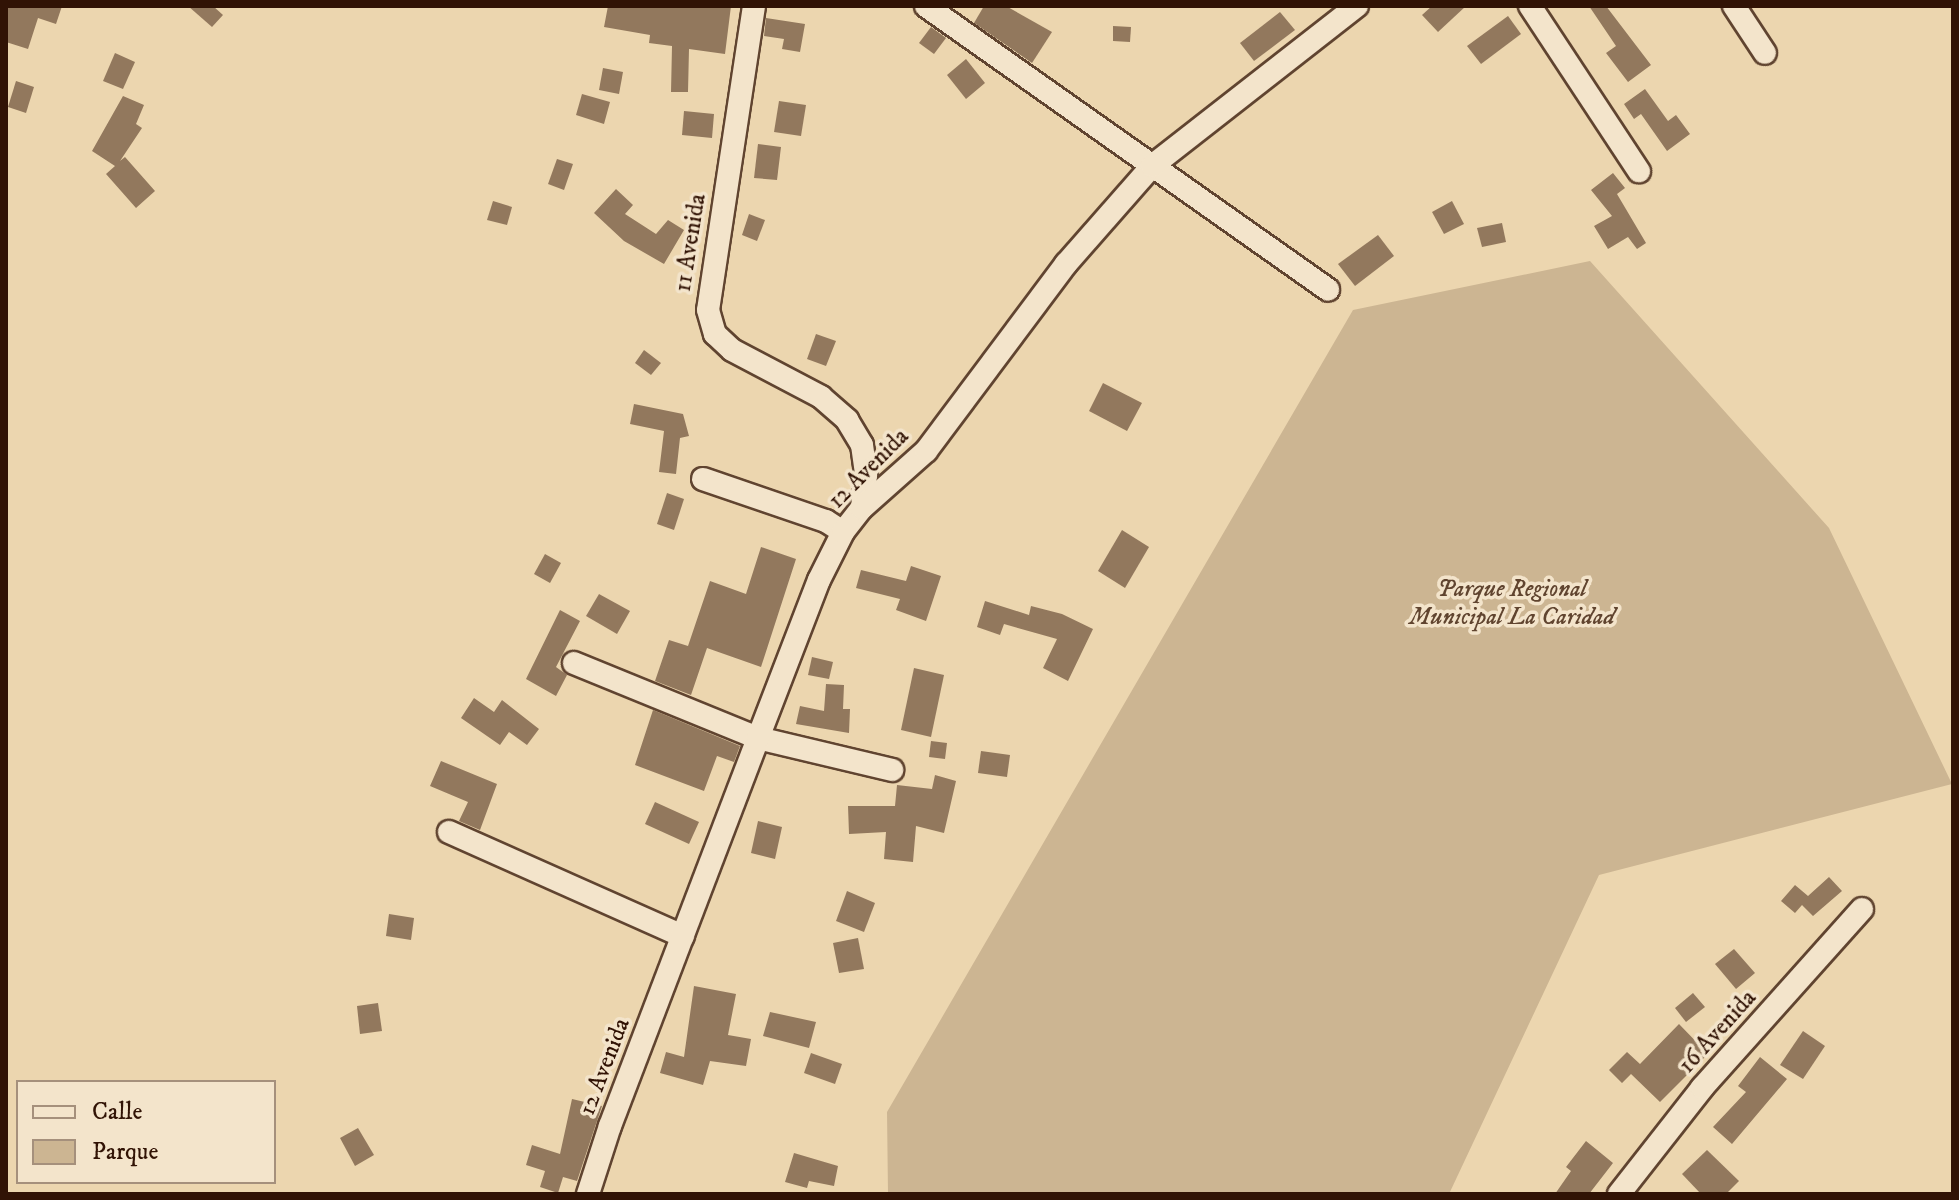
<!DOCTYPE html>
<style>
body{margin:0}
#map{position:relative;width:1959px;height:1200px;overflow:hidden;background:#ecd6af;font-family:"IM FELL DW Pica",serif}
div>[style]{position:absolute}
.green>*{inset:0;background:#ccb592}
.building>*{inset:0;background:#92785d}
.roads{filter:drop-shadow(2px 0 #604430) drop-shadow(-2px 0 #604430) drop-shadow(0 2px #604430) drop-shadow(0 -2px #604430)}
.street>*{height:22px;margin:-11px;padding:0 11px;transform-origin:11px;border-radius:11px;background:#f3e4cb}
span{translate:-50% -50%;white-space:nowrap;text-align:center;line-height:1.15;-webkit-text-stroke:7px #f3e4cb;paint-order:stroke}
.street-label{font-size:24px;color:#311305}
.park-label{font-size:24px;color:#60442f;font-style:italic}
.frame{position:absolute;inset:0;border:8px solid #311305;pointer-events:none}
.legend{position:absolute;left:16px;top:1080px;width:260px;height:104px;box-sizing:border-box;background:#f3e4cb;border:2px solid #a5907c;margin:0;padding:10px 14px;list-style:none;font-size:24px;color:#311305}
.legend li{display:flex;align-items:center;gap:16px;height:40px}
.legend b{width:40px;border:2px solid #a5907c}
</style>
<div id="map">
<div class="green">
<div style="clip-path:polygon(1590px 261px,1829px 528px,1952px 784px,1599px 875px,1449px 1194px,888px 1194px,887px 1112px,1353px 310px)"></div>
</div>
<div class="building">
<div style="clip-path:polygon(6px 6px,62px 6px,56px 24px,38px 18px,28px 49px,6px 42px)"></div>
<div style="clip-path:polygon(188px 6px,213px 6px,223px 15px,212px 27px)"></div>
<div style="clip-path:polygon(608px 6px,731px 6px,725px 54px,689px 49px,688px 92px,671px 92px,672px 46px,649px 43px,650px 35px,604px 27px)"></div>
<div style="clip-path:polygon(984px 6px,1006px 6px,1052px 32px,1032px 63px,974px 23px)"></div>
<div style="clip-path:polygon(1432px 6px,1466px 6px,1438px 32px,1422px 15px)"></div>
<div style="clip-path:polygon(1589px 6px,1606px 6px,1651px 65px,1628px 82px,1606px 53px,1616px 46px)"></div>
<div style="clip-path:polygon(1280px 12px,1295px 30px,1254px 61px,1240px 43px)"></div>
<div style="clip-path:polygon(1508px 16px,1521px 34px,1481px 64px,1467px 46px)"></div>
<div style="clip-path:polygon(766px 18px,805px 24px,800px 52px,782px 49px,784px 39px,764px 36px)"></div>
<div style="clip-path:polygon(1113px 26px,1131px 27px,1130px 42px,1113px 41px)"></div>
<div style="clip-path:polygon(931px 27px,946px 38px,934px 54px,919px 43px)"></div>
<div style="clip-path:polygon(115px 53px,135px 62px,123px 89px,103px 81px)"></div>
<div style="clip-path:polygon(966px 59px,985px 83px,966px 99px,947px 75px)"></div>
<div style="clip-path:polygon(603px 68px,623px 72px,619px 94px,599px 90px)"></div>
<div style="clip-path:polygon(16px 81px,34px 87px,26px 113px,8px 107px)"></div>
<div style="clip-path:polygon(1645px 89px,1668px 121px,1676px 115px,1690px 134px,1667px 151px,1641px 114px,1634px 119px,1624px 104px)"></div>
<div style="clip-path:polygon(582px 94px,610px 102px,604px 124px,576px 115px)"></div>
<div style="clip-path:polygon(123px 96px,144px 105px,136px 124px,142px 128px,120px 161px,125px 157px,155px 191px,136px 208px,106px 174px,115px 166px,92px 151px)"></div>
<div style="clip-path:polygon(779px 101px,806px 105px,801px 136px,774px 132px)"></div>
<div style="clip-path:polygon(684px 111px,714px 114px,712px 138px,682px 135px)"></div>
<div style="clip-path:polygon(758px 144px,781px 147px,777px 180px,754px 178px)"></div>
<div style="clip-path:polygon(557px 159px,573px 164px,564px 190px,548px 184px)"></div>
<div style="clip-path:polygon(1613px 173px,1625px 188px,1617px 194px,1646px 243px,1637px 249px,1628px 237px,1608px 249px,1594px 226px,1612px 216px,1591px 190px)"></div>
<div style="clip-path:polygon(616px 189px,633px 205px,625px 214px,656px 234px,668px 220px,684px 230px,664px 264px,624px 241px,594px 213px)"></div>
<div style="clip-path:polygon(493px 201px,512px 207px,507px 225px,487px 220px)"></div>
<div style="clip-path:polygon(1452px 201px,1464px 224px,1444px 234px,1432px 212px)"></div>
<div style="clip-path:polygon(749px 214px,765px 220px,757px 241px,742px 235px)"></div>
<div style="clip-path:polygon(1502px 223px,1506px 242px,1482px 247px,1477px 228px)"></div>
<div style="clip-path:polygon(1378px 235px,1394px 256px,1355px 286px,1338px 264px)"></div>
<div style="clip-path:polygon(816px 334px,836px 341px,826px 366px,807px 359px)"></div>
<div style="clip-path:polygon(644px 350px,661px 363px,651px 375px,635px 363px)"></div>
<div style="clip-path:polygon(1103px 383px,1142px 403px,1127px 431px,1089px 411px)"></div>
<div style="clip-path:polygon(634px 404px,683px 414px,689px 436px,680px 438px,676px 474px,659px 472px,664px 431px,630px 424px)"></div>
<div style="clip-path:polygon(667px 493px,684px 499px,674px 530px,657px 524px)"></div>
<div style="clip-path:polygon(1122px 530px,1149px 547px,1125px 588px,1098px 571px)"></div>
<div style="clip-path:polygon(761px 547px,796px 559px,761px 667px,707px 648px,691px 695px,655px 681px,669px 640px,688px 646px,710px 581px,746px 594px)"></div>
<div style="clip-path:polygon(545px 554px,561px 563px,550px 583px,534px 574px)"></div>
<div style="clip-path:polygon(911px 566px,941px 576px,926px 621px,896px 610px,900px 599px,856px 588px,861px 570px,906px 581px)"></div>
<div style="clip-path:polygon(599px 594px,630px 611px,617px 634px,586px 616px)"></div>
<div style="clip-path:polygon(985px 601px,1029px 615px,1031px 606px,1062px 614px,1093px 629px,1068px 681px,1043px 668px,1057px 639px,1004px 624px,1000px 635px,977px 627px)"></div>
<div style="clip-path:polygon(560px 610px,580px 621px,556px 667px,567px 675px,556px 696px,526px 679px)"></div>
<div style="clip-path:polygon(812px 657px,833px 662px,829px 679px,808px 675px)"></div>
<div style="clip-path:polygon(914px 668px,944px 675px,931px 737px,901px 730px)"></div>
<div style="clip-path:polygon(826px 684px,844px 685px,843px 709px,850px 709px,849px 733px,796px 724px,800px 706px,824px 711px)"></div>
<div style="clip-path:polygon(474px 698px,494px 712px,502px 700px,539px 729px,527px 745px,509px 732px,500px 745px,461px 718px)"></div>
<div style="clip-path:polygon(653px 710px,740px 746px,734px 762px,717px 756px,704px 791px,635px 765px)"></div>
<div style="clip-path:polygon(931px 741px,947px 743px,945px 759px,929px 757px)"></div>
<div style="clip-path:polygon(981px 751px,1010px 755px,1007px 777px,978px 773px)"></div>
<div style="clip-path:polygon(441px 761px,497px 784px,480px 830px,459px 821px,468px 802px,430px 786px)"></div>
<div style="clip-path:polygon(935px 775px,956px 781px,944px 833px,916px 826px,913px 862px,884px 859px,886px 832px,849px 834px,848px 806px,895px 806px,897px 785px,932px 789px)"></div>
<div style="clip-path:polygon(655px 802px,699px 822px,689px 844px,645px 824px)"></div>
<div style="clip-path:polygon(758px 821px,782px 827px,775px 859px,751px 853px)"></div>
<div style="clip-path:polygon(1829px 877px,1842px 891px,1813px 916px,1802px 905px,1795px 913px,1781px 901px,1795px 885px,1808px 896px)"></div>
<div style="clip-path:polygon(847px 891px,875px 903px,864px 932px,836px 921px)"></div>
<div style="clip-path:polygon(389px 914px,414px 918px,411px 940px,386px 936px)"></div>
<div style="clip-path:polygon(858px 938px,864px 969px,839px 973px,833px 943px)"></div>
<div style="clip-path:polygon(1734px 949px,1755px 973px,1736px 989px,1715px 964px)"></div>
<div style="clip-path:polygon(694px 986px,736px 994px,728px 1035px,751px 1039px,746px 1066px,710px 1061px,703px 1085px,660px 1073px,666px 1052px,684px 1057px)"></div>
<div style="clip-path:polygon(1693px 993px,1705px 1007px,1686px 1022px,1675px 1008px)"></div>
<div style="clip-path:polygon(378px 1003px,382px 1031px,360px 1034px,357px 1006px)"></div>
<div style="clip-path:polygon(770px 1012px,816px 1022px,809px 1048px,763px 1036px)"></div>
<div style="clip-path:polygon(1679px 1024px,1708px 1054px,1660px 1102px,1631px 1074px,1622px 1083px,1609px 1070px,1627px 1052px,1640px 1064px)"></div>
<div style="clip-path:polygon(1803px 1031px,1825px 1046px,1803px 1079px,1780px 1065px)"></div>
<div style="clip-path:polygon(811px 1053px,842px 1064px,835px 1084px,804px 1073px)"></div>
<div style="clip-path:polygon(1760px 1057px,1787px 1079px,1732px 1144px,1713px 1127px,1746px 1092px,1738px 1086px)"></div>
<div style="clip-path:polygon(572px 1099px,602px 1106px,577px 1181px,563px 1177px,558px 1193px,540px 1187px,545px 1171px,526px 1165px,532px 1145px,560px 1154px)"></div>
<div style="clip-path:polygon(358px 1128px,374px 1155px,355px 1166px,340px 1138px)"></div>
<div style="clip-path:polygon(1586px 1141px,1613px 1163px,1589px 1194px,1555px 1194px,1571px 1171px,1566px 1167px)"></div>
<div style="clip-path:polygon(1707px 1150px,1739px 1181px,1726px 1194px,1701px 1194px,1682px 1174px)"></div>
<div style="clip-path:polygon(794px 1153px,838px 1166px,834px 1186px,809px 1181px,807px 1188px,785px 1182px)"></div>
</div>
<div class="roads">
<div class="street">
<div style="left:754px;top:6px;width:307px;rotate:98.6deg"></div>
<div style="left:708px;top:310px;width:25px;rotate:74deg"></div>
<div style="left:715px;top:334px;width:23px;rotate:43deg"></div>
<div style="left:732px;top:350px;width:101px;rotate:27.8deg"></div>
<div style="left:821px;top:397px;width:35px;rotate:41deg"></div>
<div style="left:847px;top:420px;width:29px;rotate:59deg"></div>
<div style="left:862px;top:445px;width:30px;rotate:82deg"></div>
<div style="left:866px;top:475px;width:33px;rotate:97deg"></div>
<div style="left:926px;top:6px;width:492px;rotate:35.2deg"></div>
<div style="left:1530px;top:6px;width:198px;rotate:56.6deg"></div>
<div style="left:1734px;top:6px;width:56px;rotate:56.6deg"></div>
<div style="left:703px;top:479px;width:130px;rotate:18.9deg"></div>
<div style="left:826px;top:521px;width:20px;rotate:33deg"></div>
<div style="left:574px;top:663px;width:199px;rotate:22.2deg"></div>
<div style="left:758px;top:738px;width:138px;rotate:13.4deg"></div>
<div style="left:449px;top:832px;width:256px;rotate:24deg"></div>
<div style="left:588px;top:1194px;width:71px;rotate:-72.1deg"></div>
<div style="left:610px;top:1126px;width:415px;rotate:-69.1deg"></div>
<div style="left:758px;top:738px;width:169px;rotate:-68.9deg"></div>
<div style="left:819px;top:580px;width:54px;rotate:-63.4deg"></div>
<div style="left:843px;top:532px;width:31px;rotate:-52deg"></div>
<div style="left:862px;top:508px;width:86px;rotate:-41.7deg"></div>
<div style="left:926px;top:451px;width:234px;rotate:-53.2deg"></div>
<div style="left:1066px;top:264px;width:130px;rotate:-48.7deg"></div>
<div style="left:1152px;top:166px;width:260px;rotate:-38deg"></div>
<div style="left:1619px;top:1194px;width:135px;rotate:-51.9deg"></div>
<div style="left:1702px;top:1088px;width:240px;rotate:-48.2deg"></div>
</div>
</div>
<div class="street-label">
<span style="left:691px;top:243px;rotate:-81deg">11 Avenida</span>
<span style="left:869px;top:469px;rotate:-45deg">12 Avenida</span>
<span style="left:1718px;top:1032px;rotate:-48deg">16 Avenida</span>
<span style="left:605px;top:1067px;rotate:-69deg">12 Avenida</span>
</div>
<div class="park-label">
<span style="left:1512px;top:604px">Parque Regional<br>Municipal La Caridad</span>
</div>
<div class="frame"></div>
<ul class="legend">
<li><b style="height:10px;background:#f3e4cb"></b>Calle</li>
<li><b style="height:22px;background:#ccb592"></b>Parque</li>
</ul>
</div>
